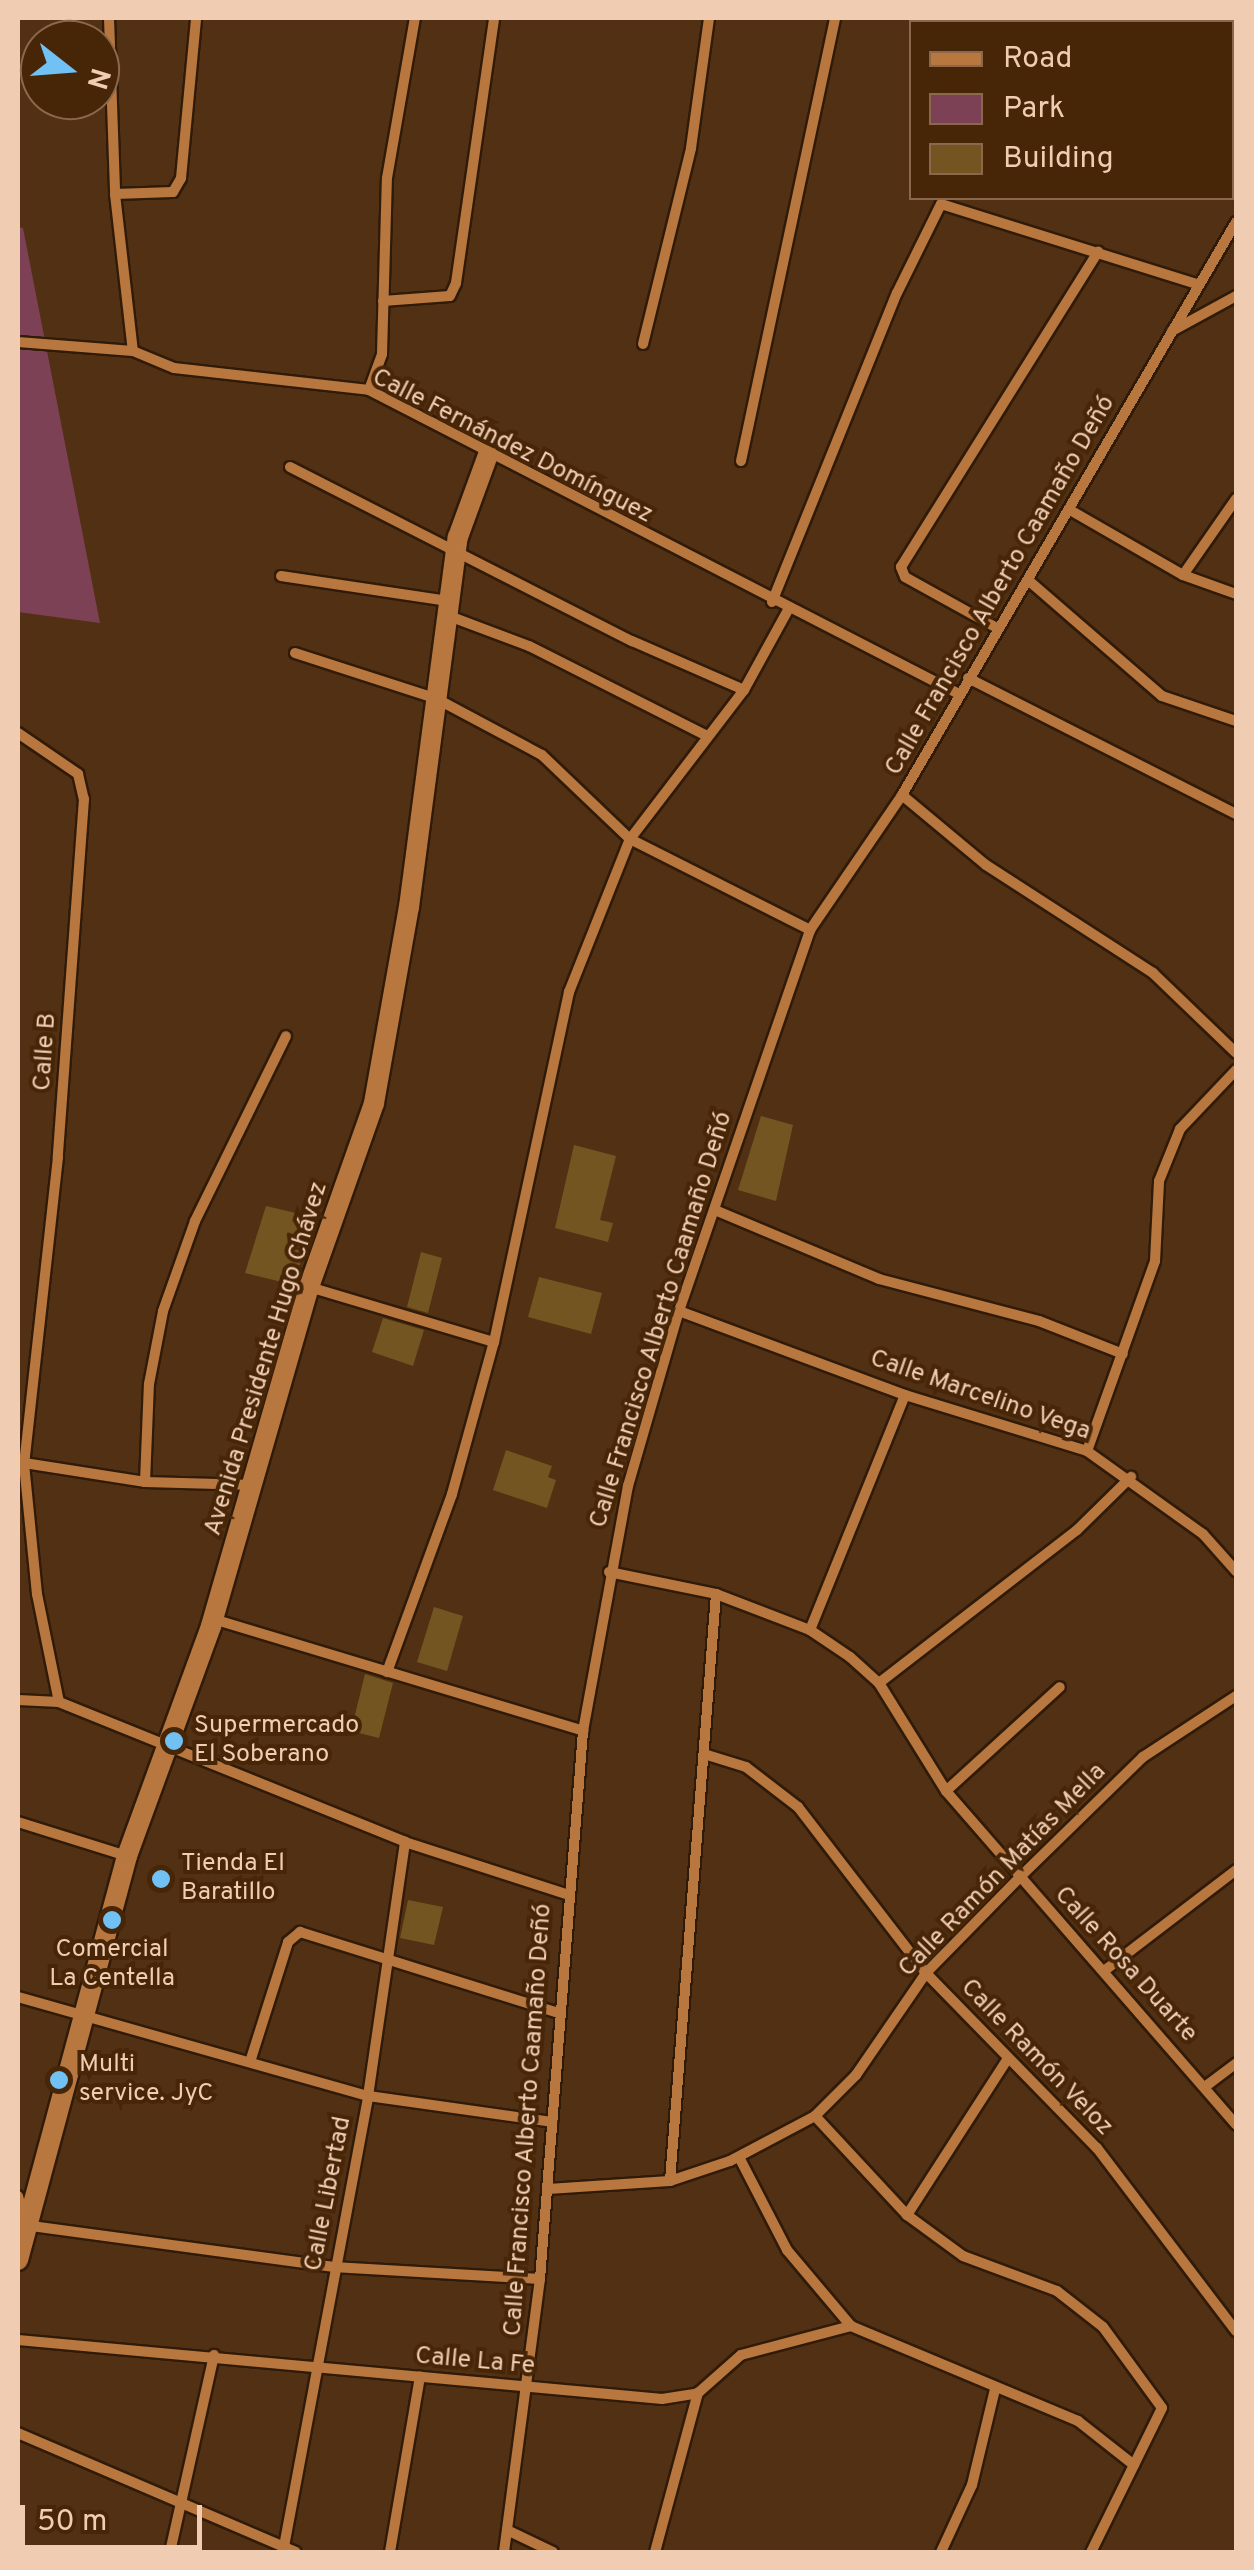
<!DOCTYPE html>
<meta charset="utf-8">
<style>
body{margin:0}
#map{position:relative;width:1254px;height:2570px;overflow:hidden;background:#523013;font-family:Overpass,sans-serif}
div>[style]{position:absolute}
.green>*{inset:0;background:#7d4156}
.building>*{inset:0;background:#735521}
.roads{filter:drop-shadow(2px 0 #301b09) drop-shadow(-2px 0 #301b09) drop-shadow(0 2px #301b09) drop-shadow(0 -2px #301b09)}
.street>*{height:10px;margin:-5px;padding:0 5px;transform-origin:5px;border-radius:5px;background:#b97740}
.secondary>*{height:20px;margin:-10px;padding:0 10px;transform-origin:10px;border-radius:10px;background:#b97740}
.dots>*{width:28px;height:28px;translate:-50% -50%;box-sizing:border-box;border:5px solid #472507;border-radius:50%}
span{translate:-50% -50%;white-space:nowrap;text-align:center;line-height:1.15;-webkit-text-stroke:8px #472507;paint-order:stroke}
.street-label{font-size:25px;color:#f0ccb2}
.poi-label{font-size:25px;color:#f0ccb2}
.left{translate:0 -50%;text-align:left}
.frame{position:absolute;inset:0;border:20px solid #f0ccb2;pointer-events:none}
.legend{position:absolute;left:909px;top:20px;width:325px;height:180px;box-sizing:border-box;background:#472507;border:2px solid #8b684b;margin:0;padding:12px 18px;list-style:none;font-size:30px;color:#f0ccb2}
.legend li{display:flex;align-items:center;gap:20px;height:50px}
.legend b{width:50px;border:2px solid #8b684b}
.north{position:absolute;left:20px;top:20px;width:100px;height:100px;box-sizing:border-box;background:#472507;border:2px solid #8b684b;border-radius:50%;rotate:107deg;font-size:28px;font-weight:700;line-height:40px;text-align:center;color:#f0ccb2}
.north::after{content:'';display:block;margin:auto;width:35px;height:45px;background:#71c1f5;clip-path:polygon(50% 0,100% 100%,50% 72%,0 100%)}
.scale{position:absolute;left:20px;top:2505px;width:182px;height:45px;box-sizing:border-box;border:5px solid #f0ccb2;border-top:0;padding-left:12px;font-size:30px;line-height:35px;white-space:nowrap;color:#f0ccb2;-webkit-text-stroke:8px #472507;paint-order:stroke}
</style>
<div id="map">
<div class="green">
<div style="clip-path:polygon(18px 227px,23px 228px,100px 623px,18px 612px)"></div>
</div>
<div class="building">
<div style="clip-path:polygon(761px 1116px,793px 1125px,776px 1201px,738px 1190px)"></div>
<div style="clip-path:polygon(574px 1145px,616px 1156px,600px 1220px,613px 1223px,608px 1242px,555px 1228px)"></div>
<div style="clip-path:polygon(266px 1206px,313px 1217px,294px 1285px,245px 1273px)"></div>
<div style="clip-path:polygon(421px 1252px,442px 1258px,428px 1313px,407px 1307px)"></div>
<div style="clip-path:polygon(539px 1277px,602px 1293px,591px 1334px,528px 1317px)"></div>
<div style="clip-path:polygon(383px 1318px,424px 1330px,413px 1366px,372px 1352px)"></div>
<div style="clip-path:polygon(506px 1450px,552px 1466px,548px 1477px,556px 1480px,547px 1508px,493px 1490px)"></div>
<div style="clip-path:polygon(434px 1607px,463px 1616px,447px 1671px,417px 1662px)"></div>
<div style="clip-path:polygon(365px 1674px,393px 1683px,379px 1738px,351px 1731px)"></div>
<div style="clip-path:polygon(408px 1900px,443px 1907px,434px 1945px,400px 1938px)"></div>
</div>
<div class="roads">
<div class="street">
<div style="left:109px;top:18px;width:176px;rotate:88deg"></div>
<div style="left:115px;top:194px;width:158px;rotate:83.5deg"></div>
<div style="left:918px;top:18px;width:17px;rotate:13deg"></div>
<div style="left:1029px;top:22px;width:4px;rotate:-76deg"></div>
<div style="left:1232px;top:107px;width:4px;rotate:27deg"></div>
<div style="left:115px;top:194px;width:58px;rotate:-2deg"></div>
<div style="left:173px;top:192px;width:16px;rotate:-60deg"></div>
<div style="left:181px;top:178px;width:161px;rotate:-84.6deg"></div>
<div style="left:383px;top:301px;width:67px;rotate:-4.3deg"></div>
<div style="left:450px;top:296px;width:14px;rotate:-65deg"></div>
<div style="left:456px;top:283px;width:268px;rotate:-81.8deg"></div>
<div style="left:1172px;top:331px;width:73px;rotate:-28.7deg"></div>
<div style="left:18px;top:342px;width:115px;rotate:4.5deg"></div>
<div style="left:133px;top:351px;width:44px;rotate:22.5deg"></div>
<div style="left:174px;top:368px;width:196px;rotate:6.4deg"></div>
<div style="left:369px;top:390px;width:661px;rotate:27.26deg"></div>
<div style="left:643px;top:344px;width:202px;rotate:-76.2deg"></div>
<div style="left:691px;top:148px;width:131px;rotate:-82.1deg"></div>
<div style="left:369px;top:390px;width:38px;rotate:-70deg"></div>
<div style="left:382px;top:354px;width:176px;rotate:-88.4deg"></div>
<div style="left:387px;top:178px;width:162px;rotate:-80.1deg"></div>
<div style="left:741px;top:461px;width:453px;rotate:-78deg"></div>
<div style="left:290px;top:467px;width:384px;rotate:27deg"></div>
<div style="left:632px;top:641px;width:122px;rotate:23.6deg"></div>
<div style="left:1070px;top:510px;width:130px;rotate:29.9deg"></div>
<div style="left:1183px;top:575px;width:56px;rotate:19.7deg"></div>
<div style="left:1183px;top:575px;width:93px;rotate:-55.1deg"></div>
<div style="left:281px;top:576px;width:169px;rotate:8.5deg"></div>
<div style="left:1028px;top:580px;width:177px;rotate:40.9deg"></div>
<div style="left:1162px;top:696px;width:78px;rotate:18.7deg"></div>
<div style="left:772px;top:602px;width:333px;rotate:-68deg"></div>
<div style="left:897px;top:293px;width:99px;rotate:-63.7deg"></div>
<div style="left:941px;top:204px;width:267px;rotate:17.4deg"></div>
<div style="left:449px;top:616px;width:85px;rotate:20.6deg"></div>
<div style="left:529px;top:646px;width:199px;rotate:26.8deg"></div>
<div style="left:997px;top:628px;width:105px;rotate:-151deg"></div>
<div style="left:905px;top:577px;width:11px;rotate:-112deg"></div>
<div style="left:901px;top:567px;width:372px;rotate:-58deg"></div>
<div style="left:295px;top:653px;width:149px;rotate:17.9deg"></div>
<div style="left:437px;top:699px;width:119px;rotate:28.1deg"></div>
<div style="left:542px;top:755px;width:122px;rotate:43.7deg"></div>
<div style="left:630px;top:839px;width:202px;rotate:26.8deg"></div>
<div style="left:968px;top:678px;width:301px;rotate:26.9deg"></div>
<div style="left:18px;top:733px;width:73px;rotate:34.3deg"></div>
<div style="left:78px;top:774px;width:26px;rotate:77deg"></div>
<div style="left:84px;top:799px;width:359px;rotate:94.2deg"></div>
<div style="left:58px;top:1157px;width:309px;rotate:96.3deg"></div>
<div style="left:24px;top:1464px;width:131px;rotate:84.3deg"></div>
<div style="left:37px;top:1594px;width:110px;rotate:78.5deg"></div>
<div style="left:902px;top:795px;width:109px;rotate:39.8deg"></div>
<div style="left:986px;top:865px;width:199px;rotate:32.9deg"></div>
<div style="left:1153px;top:973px;width:115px;rotate:43.9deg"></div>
<div style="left:715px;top:1210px;width:178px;rotate:22.8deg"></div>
<div style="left:879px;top:1279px;width:165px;rotate:14.7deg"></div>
<div style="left:1039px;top:1321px;width:90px;rotate:21.4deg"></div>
<div style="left:309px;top:1287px;width:193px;rotate:16.6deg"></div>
<div style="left:679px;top:1311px;width:241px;rotate:20.4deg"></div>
<div style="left:905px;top:1395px;width:190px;rotate:17.1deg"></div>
<div style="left:1087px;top:1451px;width:143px;rotate:35.6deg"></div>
<div style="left:1203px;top:1534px;width:50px;rotate:48.3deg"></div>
<div style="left:1087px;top:1451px;width:202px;rotate:-70.3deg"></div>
<div style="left:1155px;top:1261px;width:80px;rotate:-87.1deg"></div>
<div style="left:1159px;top:1181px;width:56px;rotate:-68deg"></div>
<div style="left:1180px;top:1129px;width:81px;rotate:-46.5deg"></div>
<div style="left:18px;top:1462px;width:129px;rotate:8.9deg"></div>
<div style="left:145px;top:1482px;width:109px;rotate:1.6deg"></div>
<div style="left:145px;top:1482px;width:98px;rotate:-87.7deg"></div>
<div style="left:149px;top:1384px;width:74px;rotate:-79.1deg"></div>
<div style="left:163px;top:1311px;width:96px;rotate:-70.4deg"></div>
<div style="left:195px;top:1221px;width:206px;rotate:-63.8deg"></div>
<div style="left:609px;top:1572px;width:109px;rotate:11.6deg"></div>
<div style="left:716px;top:1594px;width:101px;rotate:21deg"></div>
<div style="left:810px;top:1630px;width:48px;rotate:34deg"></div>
<div style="left:850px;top:1657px;width:39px;rotate:42deg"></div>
<div style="left:879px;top:1683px;width:127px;rotate:58.2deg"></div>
<div style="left:946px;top:1791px;width:442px;rotate:49deg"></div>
<div style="left:213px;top:1619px;width:387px;rotate:16.8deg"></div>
<div style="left:810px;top:1630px;width:253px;rotate:-68deg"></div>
<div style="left:387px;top:1672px;width:189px;rotate:-69.9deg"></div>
<div style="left:452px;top:1494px;width:158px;rotate:-74.6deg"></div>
<div style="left:494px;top:1342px;width:358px;rotate:-77.9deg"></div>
<div style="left:569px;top:992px;width:165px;rotate:-68.3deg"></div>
<div style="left:630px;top:839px;width:188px;rotate:-52.6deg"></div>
<div style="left:744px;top:690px;width:91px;rotate:-61.2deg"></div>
<div style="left:879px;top:1683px;width:250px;rotate:-37.7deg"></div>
<div style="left:1077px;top:1530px;width:76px;rotate:-44.5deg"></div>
<div style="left:18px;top:1700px;width:41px;rotate:2.8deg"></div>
<div style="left:59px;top:1702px;width:373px;rotate:22deg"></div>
<div style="left:405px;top:1842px;width:169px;rotate:17.9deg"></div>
<div style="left:704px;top:1754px;width:44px;rotate:17.2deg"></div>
<div style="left:746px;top:1767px;width:66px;rotate:37.6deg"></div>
<div style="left:798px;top:1807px;width:210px;rotate:52.4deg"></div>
<div style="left:926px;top:1973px;width:245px;rotate:45.7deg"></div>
<div style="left:1097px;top:2148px;width:230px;rotate:52.8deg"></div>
<div style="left:946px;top:1791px;width:154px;rotate:-42.4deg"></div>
<div style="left:18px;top:1822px;width:114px;rotate:17.3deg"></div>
<div style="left:1104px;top:1971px;width:166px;rotate:-37.4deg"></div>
<div style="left:18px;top:1997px;width:364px;rotate:15.8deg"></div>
<div style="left:368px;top:2096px;width:186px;rotate:8deg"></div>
<div style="left:250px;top:2062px;width:126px;rotate:-72.4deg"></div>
<div style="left:288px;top:1942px;width:16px;rotate:-40deg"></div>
<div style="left:300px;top:1932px;width:271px;rotate:17.4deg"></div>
<div style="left:1206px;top:2086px;width:38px;rotate:-37deg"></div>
<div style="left:815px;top:2116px;width:135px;rotate:47.1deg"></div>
<div style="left:907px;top:2215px;width:69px;rotate:36.2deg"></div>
<div style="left:963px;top:2256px;width:100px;rotate:20.4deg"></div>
<div style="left:1057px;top:2291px;width:58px;rotate:38deg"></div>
<div style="left:1103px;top:2327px;width:100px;rotate:53.9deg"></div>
<div style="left:1162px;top:2408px;width:161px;rotate:116.2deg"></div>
<div style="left:739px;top:2157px;width:105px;rotate:62.7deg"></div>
<div style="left:787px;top:2250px;width:99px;rotate:49.9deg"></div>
<div style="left:851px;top:2326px;width:246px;rotate:22.7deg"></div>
<div style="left:1078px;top:2421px;width:71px;rotate:38.2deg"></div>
<div style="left:670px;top:2181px;width:589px;rotate:-85.52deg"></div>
<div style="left:548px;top:2189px;width:122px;rotate:-3.8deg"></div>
<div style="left:670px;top:2181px;width:63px;rotate:-18.4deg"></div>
<div style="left:730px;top:2161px;width:96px;rotate:-27.9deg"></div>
<div style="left:815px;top:2116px;width:58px;rotate:-45deg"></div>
<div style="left:856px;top:2075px;width:124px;rotate:-55.5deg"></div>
<div style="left:926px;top:1973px;width:133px;rotate:-45.6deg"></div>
<div style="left:1019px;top:1878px;width:173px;rotate:-44.3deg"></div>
<div style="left:1143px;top:1757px;width:111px;rotate:-33.3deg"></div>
<div style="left:18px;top:2196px;width:24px;rotate:75deg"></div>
<div style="left:907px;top:2215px;width:184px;rotate:-57.2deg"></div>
<div style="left:24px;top:2225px;width:313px;rotate:7.7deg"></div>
<div style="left:334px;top:2267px;width:206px;rotate:3.3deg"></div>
<div style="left:18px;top:2340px;width:647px;rotate:5.23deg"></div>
<div style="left:662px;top:2399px;width:36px;rotate:-9deg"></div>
<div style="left:698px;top:2393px;width:57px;rotate:-41.5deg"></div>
<div style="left:741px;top:2355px;width:114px;rotate:-14.8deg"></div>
<div style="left:18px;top:2433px;width:302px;rotate:23.2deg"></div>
<div style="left:507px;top:2530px;width:51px;rotate:25.6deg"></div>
<div style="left:170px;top:2552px;width:202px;rotate:-77.4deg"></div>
<div style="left:283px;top:2552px;width:464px;rotate:-79.4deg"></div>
<div style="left:368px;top:2096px;width:257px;rotate:-81.7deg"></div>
<div style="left:390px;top:2552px;width:178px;rotate:-80.3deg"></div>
<div style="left:504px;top:2552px;width:275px;rotate:-82.5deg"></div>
<div style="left:540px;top:2279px;width:550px;rotate:-85.51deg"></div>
<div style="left:583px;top:1731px;width:249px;rotate:-79.6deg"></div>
<div style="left:628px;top:1486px;width:182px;rotate:-73.8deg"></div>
<div style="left:679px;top:1311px;width:403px;rotate:-71deg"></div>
<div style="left:810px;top:930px;width:163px;rotate:-55.7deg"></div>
<div style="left:902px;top:795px;width:663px;rotate:-59.76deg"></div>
<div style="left:655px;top:2552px;width:165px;rotate:-74.9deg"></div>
<div style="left:941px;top:2552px;width:74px;rotate:-65.2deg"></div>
<div style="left:972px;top:2485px;width:99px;rotate:-76.5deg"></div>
</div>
<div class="secondary">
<div style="left:18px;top:2260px;width:418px;rotate:-74.9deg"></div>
<div style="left:127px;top:1856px;width:245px;rotate:-69.9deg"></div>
<div style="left:211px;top:1626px;width:353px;rotate:-73.9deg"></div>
<div style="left:309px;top:1287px;width:195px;rotate:-70.5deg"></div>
<div style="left:374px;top:1103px;width:199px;rotate:-79.9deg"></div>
<div style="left:409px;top:907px;width:373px;rotate:-82.5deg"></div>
<div style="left:458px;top:537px;width:87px;rotate:-69.9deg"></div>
</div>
</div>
<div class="dots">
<div style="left:174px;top:1741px;background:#71c1f5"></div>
<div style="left:161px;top:1879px;background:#71c1f5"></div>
<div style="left:112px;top:1920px;background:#71c1f5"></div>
<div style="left:59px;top:2080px;background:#71c1f5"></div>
</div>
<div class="street-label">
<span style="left:512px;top:447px;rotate:27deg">Calle Fernández Domínguez</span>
<span style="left:1001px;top:586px;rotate:-60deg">Calle Francisco Alberto Caamaño Deñó</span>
<span style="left:46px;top:1052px;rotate:-86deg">Calle B</span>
<span style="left:662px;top:1320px;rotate:-73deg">Calle Francisco Alberto Caamaño Deñó</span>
<span style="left:267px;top:1359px;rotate:-73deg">Avenida Presidente Hugo Chávez</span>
<span style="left:980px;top:1396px;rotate:19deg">Calle Marcelino Vega</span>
<span style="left:1003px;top:1871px;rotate:-46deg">Calle Ramón Matías Mella</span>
<span style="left:1125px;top:1965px;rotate:48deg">Calle Rosa Duarte</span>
<span style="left:1036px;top:2058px;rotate:46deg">Calle Ramón Veloz</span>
<span style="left:529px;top:2120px;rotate:-86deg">Calle Francisco Alberto Caamaño Deñó</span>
<span style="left:329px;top:2194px;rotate:-79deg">Calle Libertad</span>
<span style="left:475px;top:2362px;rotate:5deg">Calle La Fe</span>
</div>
<div class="poi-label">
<span class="left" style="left:194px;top:1741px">Supermercado<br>El Soberano</span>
<span class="left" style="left:181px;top:1879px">Tienda El<br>Baratillo</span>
<span style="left:112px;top:1965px">Comercial<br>La Centella</span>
<span class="left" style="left:79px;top:2080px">Multi<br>service. JyC</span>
</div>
<div class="frame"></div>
<ul class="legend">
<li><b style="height:12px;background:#b97740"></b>Road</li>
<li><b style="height:28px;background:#7d4156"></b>Park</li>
<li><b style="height:28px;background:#735521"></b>Building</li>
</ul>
<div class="north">N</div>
<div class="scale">50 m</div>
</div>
